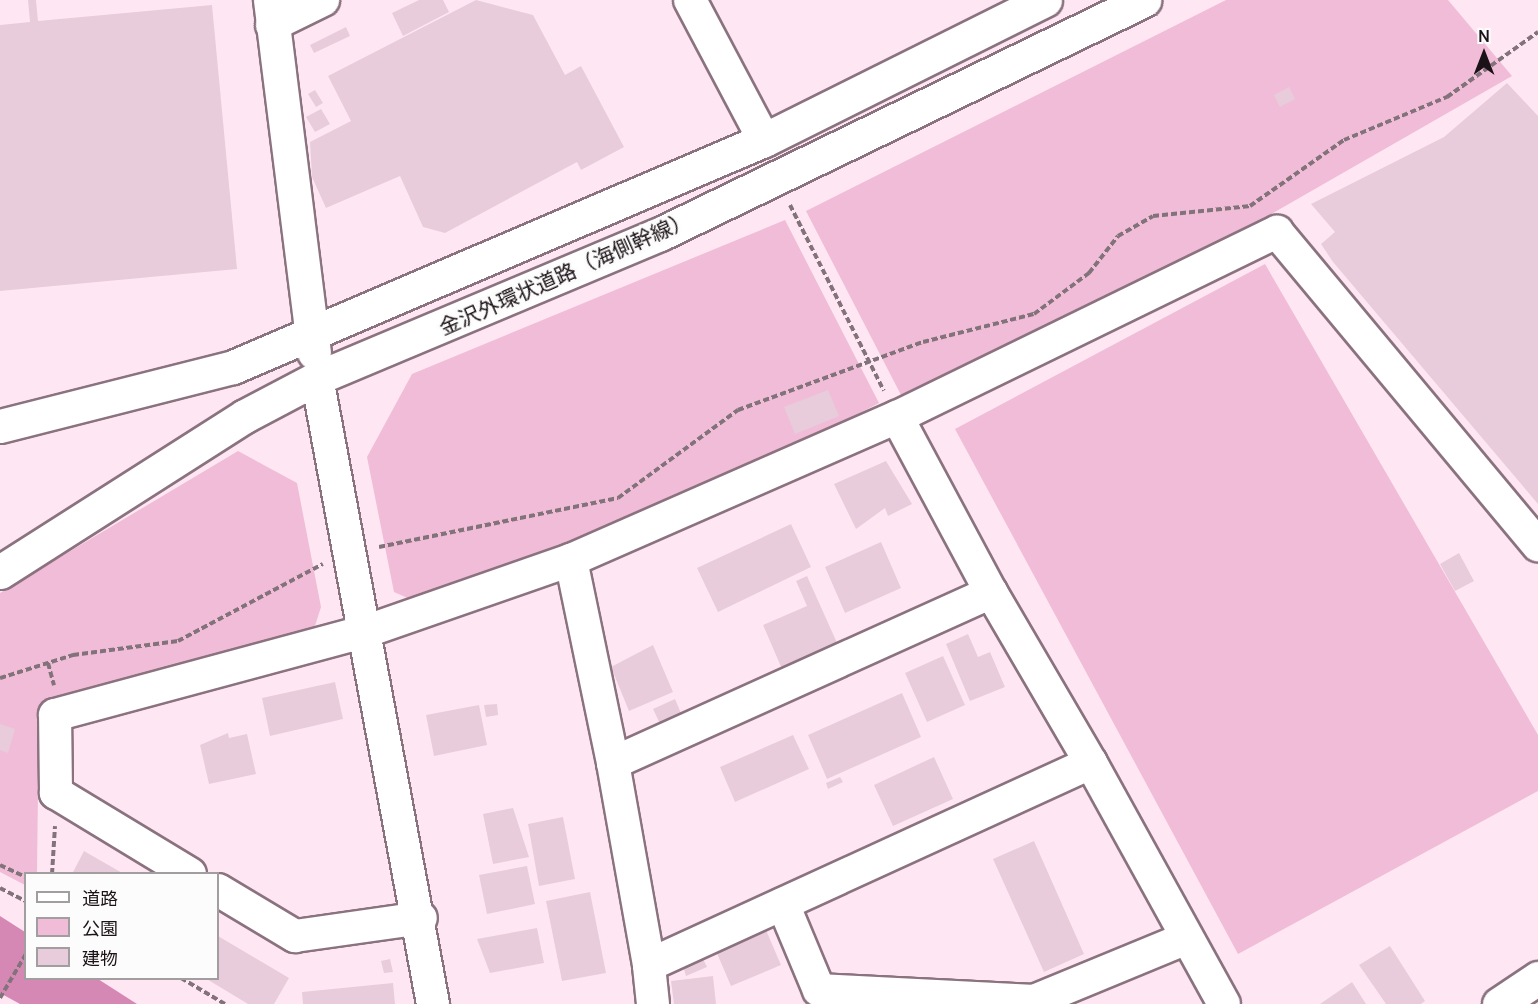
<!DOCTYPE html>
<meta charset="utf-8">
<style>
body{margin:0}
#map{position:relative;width:1538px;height:1004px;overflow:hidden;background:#fee7f3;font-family:Manrope,"Noto Sans JP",sans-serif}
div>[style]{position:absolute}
.green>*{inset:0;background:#f0bcd8}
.water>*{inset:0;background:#d688b5}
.building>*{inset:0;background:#e8ccdb}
.path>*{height:4px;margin-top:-2px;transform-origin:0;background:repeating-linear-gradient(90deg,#82737b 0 6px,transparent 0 9px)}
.roads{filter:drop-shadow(2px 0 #8b727f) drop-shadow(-2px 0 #8b727f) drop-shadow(0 2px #8b727f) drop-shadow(0 -2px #8b727f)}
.minor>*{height:32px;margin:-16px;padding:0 16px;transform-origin:16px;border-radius:16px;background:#fff}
.tertiary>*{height:33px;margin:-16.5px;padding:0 16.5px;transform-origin:16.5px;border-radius:16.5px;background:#fff}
span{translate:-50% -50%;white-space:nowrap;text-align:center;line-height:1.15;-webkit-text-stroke:6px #fcfcfc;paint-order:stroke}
.street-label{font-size:21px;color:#1b1217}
.legend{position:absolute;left:24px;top:872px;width:195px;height:108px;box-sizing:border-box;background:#fcfcfc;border:2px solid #a29ea0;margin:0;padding:8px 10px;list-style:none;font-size:18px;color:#1b1217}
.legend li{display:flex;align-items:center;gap:12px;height:30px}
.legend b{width:30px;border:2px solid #a29ea0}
.north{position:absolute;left:1454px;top:24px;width:60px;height:60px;-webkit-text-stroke:4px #fcfcfc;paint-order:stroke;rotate:0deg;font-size:16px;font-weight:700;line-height:24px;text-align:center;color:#1b1217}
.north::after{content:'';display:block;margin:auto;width:21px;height:27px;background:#1b1217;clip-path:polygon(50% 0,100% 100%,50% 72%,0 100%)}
</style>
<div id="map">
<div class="green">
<div style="clip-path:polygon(1226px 0,1448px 0,1512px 76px,1240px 232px,901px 395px,806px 211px)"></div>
<div style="clip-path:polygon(785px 220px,879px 403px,793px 448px,607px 528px,412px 600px,394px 592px,367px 457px,412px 374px)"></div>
<div style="clip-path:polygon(1265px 264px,1538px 735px,1538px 791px,1238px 954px,955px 429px)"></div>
<div style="clip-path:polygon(238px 451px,297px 483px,321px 607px,314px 629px,39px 710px,37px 872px,26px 874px,25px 885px,0 872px,0 593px)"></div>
</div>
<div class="water">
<div style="clip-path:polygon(0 916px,25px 932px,26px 978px,98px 979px,137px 1004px,20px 1004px,0 993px)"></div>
</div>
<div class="building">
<div style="clip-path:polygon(28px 0,36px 0,38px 21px,212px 5px,237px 269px,0 291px,0 25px,30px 22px)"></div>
<div style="clip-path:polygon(419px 0,443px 0,449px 12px,403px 36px,392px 13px)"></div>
<div style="clip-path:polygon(476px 0,533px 15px,565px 75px,581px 66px,624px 147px,581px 170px,577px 162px,445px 233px,423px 227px,400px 176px,326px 208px,312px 177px,310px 142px,351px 121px,328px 76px)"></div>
<div style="clip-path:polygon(346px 27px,350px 36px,314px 53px,310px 45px)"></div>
<div style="clip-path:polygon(1507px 83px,1538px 116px,1538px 504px,1333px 262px,1321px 244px,1335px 232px,1311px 204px,1444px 137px)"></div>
<div style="clip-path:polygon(1289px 87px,1295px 99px,1280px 107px,1274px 95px)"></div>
<div style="clip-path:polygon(315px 90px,323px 103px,316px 107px,308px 94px)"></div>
<div style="clip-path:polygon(321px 109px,330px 124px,315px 132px,306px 117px)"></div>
<div style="clip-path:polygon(828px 390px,839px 416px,795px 434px,784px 407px)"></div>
<div style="clip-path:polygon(886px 461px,912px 504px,888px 516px,885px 508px,856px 529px,834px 484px)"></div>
<div style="clip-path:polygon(791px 524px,811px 567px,718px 612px,697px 568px)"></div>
<div style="clip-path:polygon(881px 542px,901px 588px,845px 613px,825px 567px)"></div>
<div style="clip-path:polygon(1459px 553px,1474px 581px,1455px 591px,1440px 564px)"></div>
<div style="clip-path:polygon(807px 576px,838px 645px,782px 669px,763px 625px,807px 606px,796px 581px)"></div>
<div style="clip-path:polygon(968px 634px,978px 657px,990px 652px,1005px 687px,970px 701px,946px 644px)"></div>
<div style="clip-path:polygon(653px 645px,673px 692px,629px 711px,611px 667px)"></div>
<div style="clip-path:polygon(943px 656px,965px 705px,927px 722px,905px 673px)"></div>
<div style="clip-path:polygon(335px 682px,343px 719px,270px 736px,262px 698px)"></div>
<div style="clip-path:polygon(902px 693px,921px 737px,827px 779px,808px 735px)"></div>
<div style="clip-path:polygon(675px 699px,683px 718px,662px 728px,653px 709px)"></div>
<div style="clip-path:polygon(497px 704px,498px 715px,486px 717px,484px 705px)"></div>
<div style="clip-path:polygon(479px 705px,487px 745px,434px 756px,426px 715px)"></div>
<div style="clip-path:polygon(0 724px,15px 729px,8px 753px,0 750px)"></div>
<div style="clip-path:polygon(228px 733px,229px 738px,247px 734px,256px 774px,209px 784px,200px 745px)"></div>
<div style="clip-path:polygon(793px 735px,809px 769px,735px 802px,720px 767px)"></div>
<div style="clip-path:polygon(934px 757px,953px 799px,893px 826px,874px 785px)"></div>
<div style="clip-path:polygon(840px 777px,843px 782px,828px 789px,826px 783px)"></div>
<div style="clip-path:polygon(513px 808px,529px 857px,493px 864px,483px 814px)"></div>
<div style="clip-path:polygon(563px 817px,575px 879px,539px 886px,528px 824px)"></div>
<div style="clip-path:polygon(1034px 841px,1084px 954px,1044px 972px,993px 859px)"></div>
<div style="clip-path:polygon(84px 851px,124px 874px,72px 874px)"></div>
<div style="clip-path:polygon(527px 866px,535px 904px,487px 914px,479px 875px)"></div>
<div style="clip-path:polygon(590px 892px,606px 973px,562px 981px,546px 901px)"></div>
<div style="clip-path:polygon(537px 928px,544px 963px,490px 973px,477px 939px)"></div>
<div style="clip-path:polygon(766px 930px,781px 965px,731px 986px,716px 951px)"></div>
<div style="clip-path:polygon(218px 936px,289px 978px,274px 1004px,248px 1004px,205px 978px,218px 978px)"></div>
<div style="clip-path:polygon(1390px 946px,1425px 1001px,1421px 1004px,1386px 1004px,1359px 965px)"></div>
<div style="clip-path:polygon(702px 957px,707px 967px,686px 976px,683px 966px)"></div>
<div style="clip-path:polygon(390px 959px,393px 972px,384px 973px,381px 961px)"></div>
<div style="clip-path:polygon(713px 976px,716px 1004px,674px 1004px,671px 981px)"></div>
<div style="clip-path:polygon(1352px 982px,1366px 1004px,1320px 1004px)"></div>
<div style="clip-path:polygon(393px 983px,395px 1004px,303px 1004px,302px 992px)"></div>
</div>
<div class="path">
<div style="left:790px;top:205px;width:208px;rotate:63.2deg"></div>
<div style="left:379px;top:547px;width:244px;rotate:-11.6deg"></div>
<div style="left:618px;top:498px;width:149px;rotate:-36.3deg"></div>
<div style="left:738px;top:410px;width:197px;rotate:-20.2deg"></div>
<div style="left:923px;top:342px;width:114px;rotate:-14.2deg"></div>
<div style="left:1034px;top:314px;width:69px;rotate:-36.7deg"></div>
<div style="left:1089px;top:273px;width:47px;rotate:-51.9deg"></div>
<div style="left:1118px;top:236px;width:40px;rotate:-29.7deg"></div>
<div style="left:1153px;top:216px;width:98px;rotate:-5.9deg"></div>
<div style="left:1250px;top:206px;width:115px;rotate:-35.1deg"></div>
<div style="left:1344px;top:140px;width:112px;rotate:-22.7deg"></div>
<div style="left:1447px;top:97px;width:112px;rotate:-35.5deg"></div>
<div style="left:48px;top:663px;width:23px;rotate:75deg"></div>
<div style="left:0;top:678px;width:77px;rotate:-17.5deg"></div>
<div style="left:73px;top:655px;width:106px;rotate:-7.6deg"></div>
<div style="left:178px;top:641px;width:164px;rotate:-28deg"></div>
<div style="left:0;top:865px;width:29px;rotate:25deg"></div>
<div style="left:52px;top:874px;width:48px;rotate:-86.4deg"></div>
<div style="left:0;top:888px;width:29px;rotate:27deg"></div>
<div style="left:181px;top:978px;width:51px;rotate:30.6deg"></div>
<div style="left:0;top:998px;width:51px;rotate:-59.4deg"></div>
</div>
<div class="roads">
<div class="minor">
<div style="left:690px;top:0;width:158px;rotate:62.1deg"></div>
<div style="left:272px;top:25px;width:57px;rotate:-26.1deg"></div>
<div style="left:317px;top:378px;width:637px;rotate:79.5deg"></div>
<div style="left:897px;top:417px;width:199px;rotate:61.8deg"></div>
<div style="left:571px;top:560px;width:207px;rotate:78.3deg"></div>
<div style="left:190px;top:874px;width:157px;rotate:-148.8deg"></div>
<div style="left:56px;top:793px;width:78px;rotate:-90.7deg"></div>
<div style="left:55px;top:715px;width:323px;rotate:-15.1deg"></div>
<div style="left:367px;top:631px;width:216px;rotate:-19.2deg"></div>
<div style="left:571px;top:560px;width:356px;rotate:-23.7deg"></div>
<div style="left:897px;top:417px;width:423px;rotate:-26deg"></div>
<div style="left:1277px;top:232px;width:408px;rotate:50.2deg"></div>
<div style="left:218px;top:890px;width:90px;rotate:30.9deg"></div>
<div style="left:295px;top:936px;width:127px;rotate:-8.1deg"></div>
<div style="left:783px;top:904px;width:93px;rotate:67.3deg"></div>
<div style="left:819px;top:990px;width:215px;rotate:2.9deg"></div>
<div style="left:1034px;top:1001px;width:165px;rotate:-22.4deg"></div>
<div style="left:649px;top:965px;width:205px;rotate:-100.1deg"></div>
<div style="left:613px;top:763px;width:415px;rotate:-24.3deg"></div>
<div style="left:991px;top:592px;width:198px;rotate:59.7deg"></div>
<div style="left:653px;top:1004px;width:39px;rotate:-96deg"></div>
<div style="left:649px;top:965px;width:486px;rotate:-24.6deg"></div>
<div style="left:1091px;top:763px;width:275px;rotate:61.1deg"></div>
</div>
<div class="tertiary">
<div style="left:270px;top:0;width:355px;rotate:82.9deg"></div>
<div style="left:0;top:426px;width:240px;rotate:-14.2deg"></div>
<div style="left:233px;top:367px;width:577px;rotate:-23.15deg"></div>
<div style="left:764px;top:140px;width:314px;rotate:-26.5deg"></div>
<div style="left:0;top:572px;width:290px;rotate:-32.5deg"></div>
<div style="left:245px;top:416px;width:81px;rotate:-27.8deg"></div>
<div style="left:317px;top:378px;width:372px;rotate:-22.8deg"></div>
<div style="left:660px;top:234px;width:538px;rotate:-25.8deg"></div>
<div style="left:1499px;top:1004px;width:47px;rotate:-33.7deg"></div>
</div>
</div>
<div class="street-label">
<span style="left:565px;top:273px;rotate:-24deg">金沢外環状道路（海側幹線）</span>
</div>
<ul class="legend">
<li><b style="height:8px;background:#fff"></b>道路</li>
<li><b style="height:16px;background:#f0bcd8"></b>公園</li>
<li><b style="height:16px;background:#e8ccdb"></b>建物</li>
</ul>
<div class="north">N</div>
</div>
